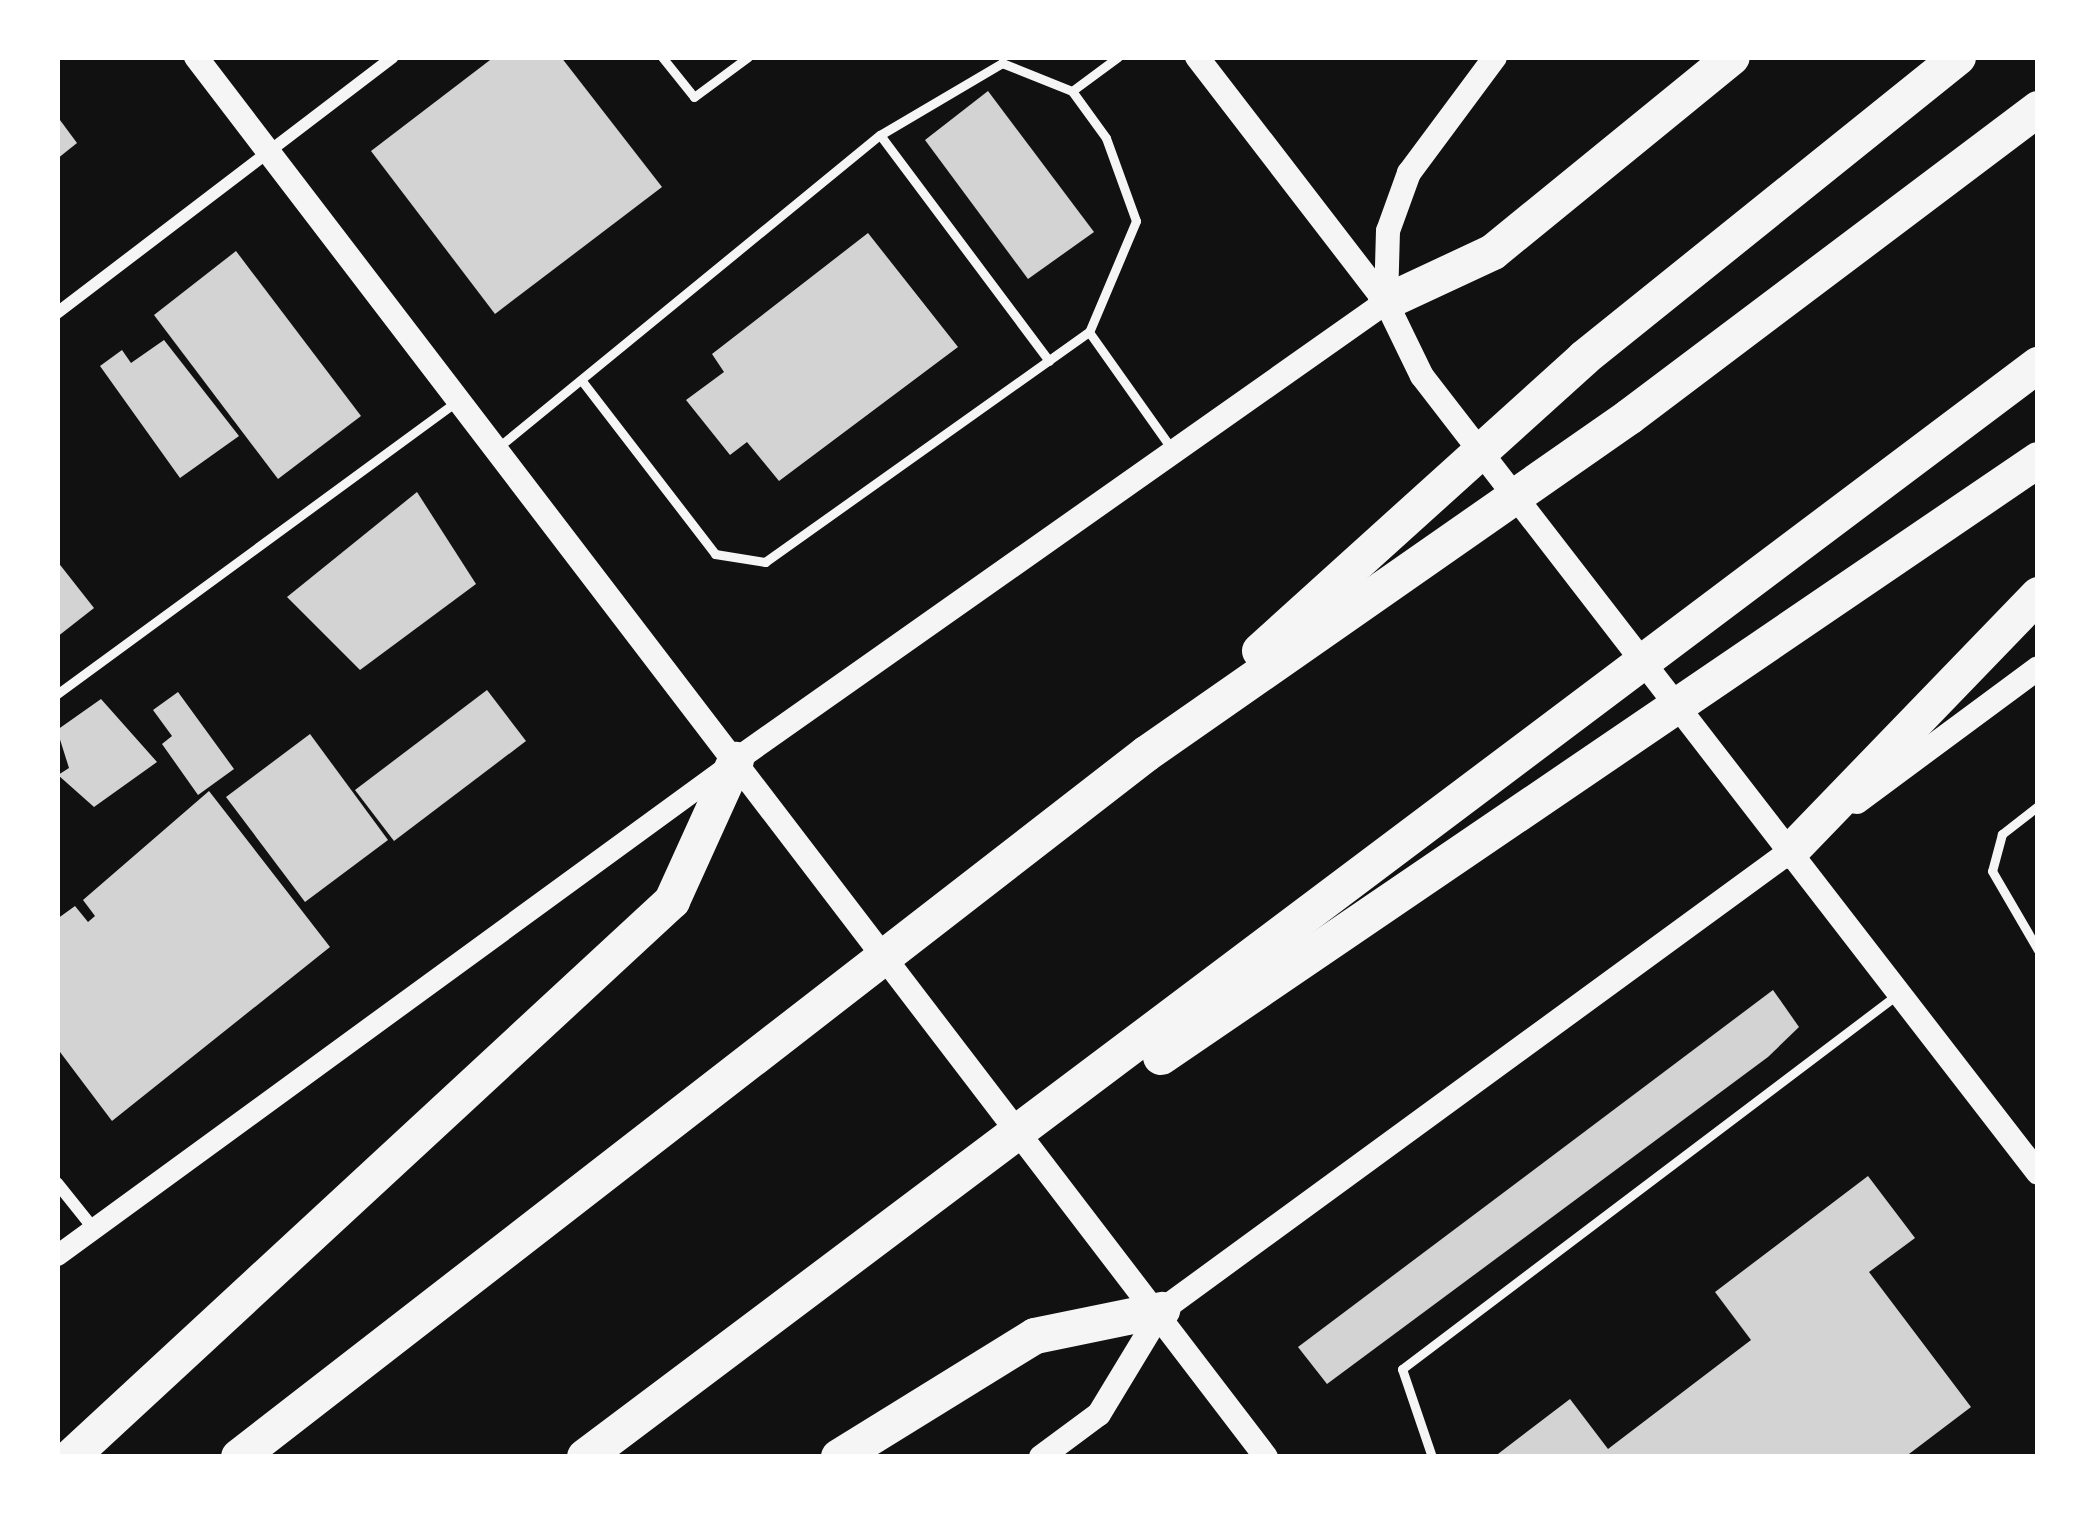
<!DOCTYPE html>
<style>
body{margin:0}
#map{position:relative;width:2095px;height:1514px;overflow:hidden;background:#111;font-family:"Space Grotesk",sans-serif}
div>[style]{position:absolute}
.building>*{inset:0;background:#d3d3d3}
.service>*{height:9px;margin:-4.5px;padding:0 4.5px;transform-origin:4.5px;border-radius:4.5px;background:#f5f5f5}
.minor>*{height:12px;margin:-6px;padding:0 6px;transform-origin:6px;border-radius:6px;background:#f5f5f5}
.tertiary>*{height:21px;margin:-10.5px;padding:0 10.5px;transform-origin:10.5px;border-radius:10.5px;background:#f5f5f5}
.secondary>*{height:24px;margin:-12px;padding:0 12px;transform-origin:12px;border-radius:12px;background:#f5f5f5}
.motorway>*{height:36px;margin:-18px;padding:0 18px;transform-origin:18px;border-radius:18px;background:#f5f5f5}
span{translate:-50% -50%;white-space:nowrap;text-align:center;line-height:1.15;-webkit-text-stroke:9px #fff;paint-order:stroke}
.frame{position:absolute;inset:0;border:60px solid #fff;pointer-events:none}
</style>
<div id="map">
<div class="building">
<div style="clip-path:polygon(494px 57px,561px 57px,662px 187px,495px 314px,371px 151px)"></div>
<div style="clip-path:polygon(988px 91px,1094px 232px,1028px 279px,925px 140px)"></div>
<div style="clip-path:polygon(57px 116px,77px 143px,57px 159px)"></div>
<div style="clip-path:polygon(868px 233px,958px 347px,779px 481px,747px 442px,730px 455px,686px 400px,724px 372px,712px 354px)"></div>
<div style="clip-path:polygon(236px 251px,361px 416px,278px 479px,154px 315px)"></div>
<div style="clip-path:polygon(164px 340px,239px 436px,180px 478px,100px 366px,122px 350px,131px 363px)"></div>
<div style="clip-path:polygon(417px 492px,476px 584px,360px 670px,287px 597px)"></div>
<div style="clip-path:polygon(57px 561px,94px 608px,57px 637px)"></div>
<div style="clip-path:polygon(487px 690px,526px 741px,394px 841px,355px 790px)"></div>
<div style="clip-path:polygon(178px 692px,234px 769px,198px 795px,162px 744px,172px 736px,153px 710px)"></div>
<div style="clip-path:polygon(101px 699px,157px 762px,94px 807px,58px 775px,69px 768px,57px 730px)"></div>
<div style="clip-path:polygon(310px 734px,388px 840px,305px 902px,226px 797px)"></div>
<div style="clip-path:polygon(209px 791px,330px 947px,112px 1121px,57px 1048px,57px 919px,75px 906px,88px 922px,95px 916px,83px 900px)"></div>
<div style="clip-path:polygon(1773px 990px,1799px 1027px,1768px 1057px,1327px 1384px,1298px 1347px)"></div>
<div style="clip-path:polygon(1868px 1176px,1915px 1238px,1869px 1272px,1971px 1407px,1905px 1457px,1494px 1457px,1570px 1399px,1608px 1449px,1751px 1340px,1715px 1292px)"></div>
</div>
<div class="service">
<div style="left:662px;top:57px;width:51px;rotate:51.3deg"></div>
<div style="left:694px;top:97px;width:67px;rotate:-36.5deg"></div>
<div style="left:1072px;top:91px;width:58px;rotate:54.1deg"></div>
<div style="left:1106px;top:138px;width:88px;rotate:70.1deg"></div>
<div style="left:1136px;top:221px;width:121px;rotate:112.9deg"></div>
<div style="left:1089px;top:332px;width:142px;rotate:54.7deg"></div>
<div style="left:880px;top:135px;width:282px;rotate:53.2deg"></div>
<div style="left:582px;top:381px;width:218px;rotate:52.4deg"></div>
<div style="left:715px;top:554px;width:51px;rotate:9.1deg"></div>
<div style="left:765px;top:562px;width:397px;rotate:-35.4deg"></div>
<div style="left:496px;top:449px;width:496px;rotate:-39.3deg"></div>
<div style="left:880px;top:135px;width:142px;rotate:-30.5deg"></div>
<div style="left:1002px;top:63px;width:75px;rotate:21.8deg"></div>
<div style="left:1072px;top:91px;width:57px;rotate:-36.5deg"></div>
<div style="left:57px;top:694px;width:492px;rotate:-36.2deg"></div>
<div style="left:2038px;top:806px;width:46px;rotate:142.1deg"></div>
<div style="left:2002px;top:834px;width:38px;rotate:105deg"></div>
<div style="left:1992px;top:871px;width:91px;rotate:59.8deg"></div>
<div style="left:1432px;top:1457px;width:93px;rotate:-108.8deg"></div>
<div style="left:1402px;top:1369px;width:622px;rotate:-37.09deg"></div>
</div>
<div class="minor">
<div style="left:57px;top:313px;width:422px;rotate:-37.3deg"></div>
<div style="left:57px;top:1183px;width:58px;rotate:51.3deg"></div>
</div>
<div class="tertiary">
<div style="left:57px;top:1255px;width:833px;rotate:-36.11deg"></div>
</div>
<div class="secondary">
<div style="left:196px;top:57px;width:1762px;rotate:52.61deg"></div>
<div style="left:1197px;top:57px;width:309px;rotate:52.4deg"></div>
<div style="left:1386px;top:302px;width:82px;rotate:64.1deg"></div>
<div style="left:1422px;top:376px;width:1007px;rotate:52.3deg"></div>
<div style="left:1386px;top:302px;width:71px;rotate:-88.4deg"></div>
<div style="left:1388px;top:231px;width:62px;rotate:-70.1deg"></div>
<div style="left:1409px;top:173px;width:144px;rotate:-53.4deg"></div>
<div style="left:736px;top:760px;width:795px;rotate:-35.17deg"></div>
<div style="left:1857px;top:802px;width:225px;rotate:-36.5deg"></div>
<div style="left:1041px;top:1457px;width:72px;rotate:-36.6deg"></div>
<div style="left:1099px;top:1414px;width:122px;rotate:-58.8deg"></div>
<div style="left:1162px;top:1310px;width:790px;rotate:-36.14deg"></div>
</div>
<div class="motorway">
<div style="left:1386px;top:302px;width:118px;rotate:-25deg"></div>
<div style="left:1493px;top:252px;width:308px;rotate:-39.2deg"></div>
<div style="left:1260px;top:651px;width:437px;rotate:-42.1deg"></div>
<div style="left:1584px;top:358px;width:480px;rotate:-38.8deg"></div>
<div style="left:1791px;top:851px;width:356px;rotate:-46deg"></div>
<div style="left:1161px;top:1057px;width:1061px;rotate:-34.24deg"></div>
<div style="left:71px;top:1457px;width:819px;rotate:-42.77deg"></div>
<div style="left:672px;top:901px;width:155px;rotate:-65.6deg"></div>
<div style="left:239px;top:1457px;width:1148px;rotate:-37.78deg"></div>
<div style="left:1146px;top:754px;width:589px;rotate:-34.9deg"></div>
<div style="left:1629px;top:417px;width:512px;rotate:-36.98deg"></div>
<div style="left:585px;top:1457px;width:1818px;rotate:-36.93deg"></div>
<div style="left:839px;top:1457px;width:230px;rotate:-31.7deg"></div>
<div style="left:1035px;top:1336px;width:130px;rotate:-11.6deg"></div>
</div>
<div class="frame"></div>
</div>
